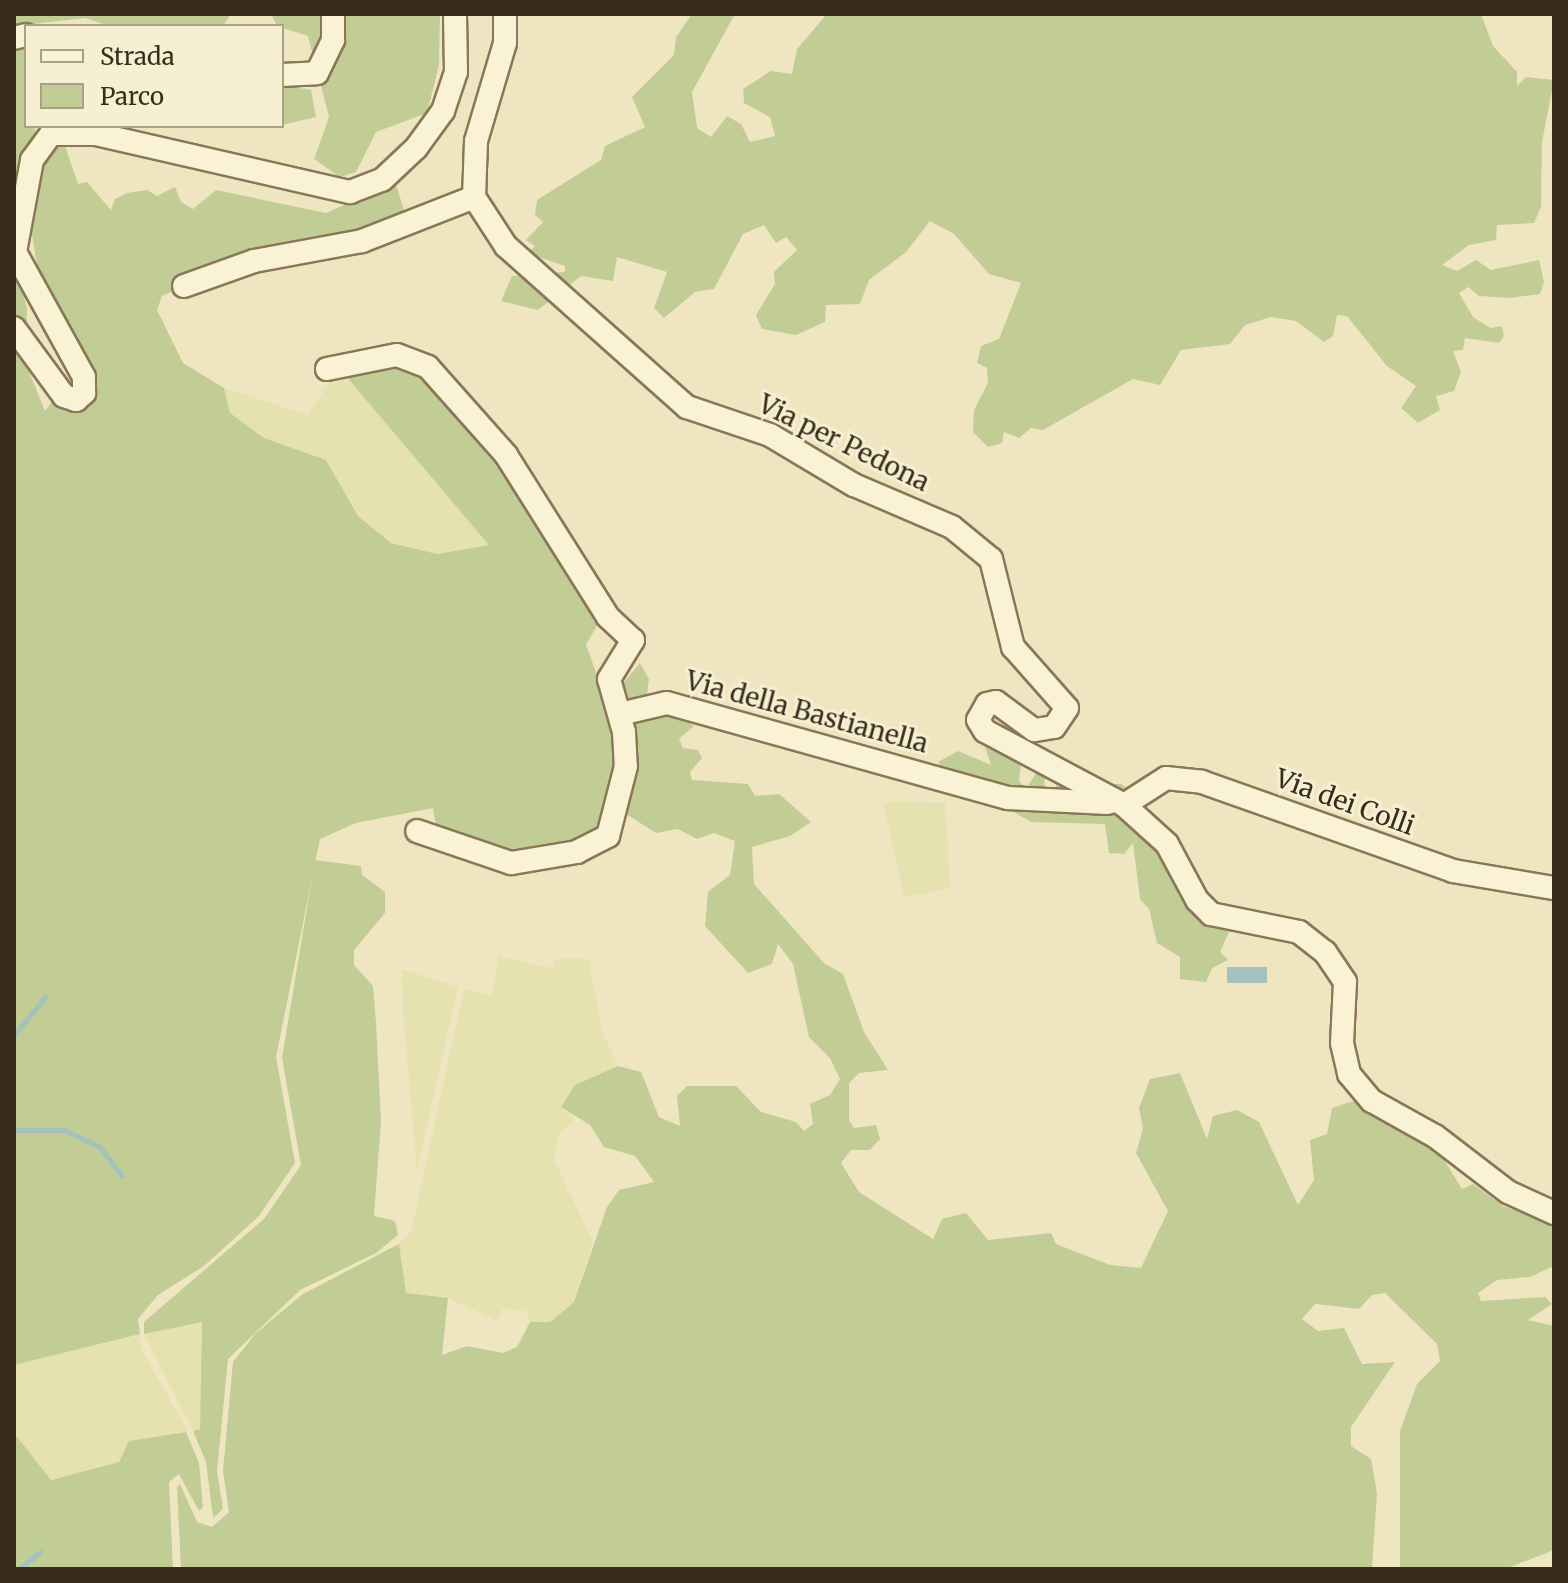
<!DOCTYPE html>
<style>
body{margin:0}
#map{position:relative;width:1568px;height:1583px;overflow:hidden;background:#efe6c1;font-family:Merriweather,serif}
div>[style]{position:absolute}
.farmland>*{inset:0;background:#e5e2af}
.green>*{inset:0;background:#c1cd95}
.water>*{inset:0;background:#a4c1bc}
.stream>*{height:5px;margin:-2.5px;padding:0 2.5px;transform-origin:2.5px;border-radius:2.5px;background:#a4c1bc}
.roads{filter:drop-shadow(2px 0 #897758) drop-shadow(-2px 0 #897758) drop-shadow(0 2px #897758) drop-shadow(0 -2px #897758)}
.minor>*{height:22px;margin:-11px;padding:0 11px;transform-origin:11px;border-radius:11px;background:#faf2d5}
span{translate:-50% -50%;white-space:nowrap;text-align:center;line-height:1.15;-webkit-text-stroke:6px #f6efd1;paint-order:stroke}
.street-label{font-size:26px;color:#382d1d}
.frame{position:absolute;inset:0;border:16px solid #382d1d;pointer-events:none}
.legend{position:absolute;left:24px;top:24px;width:260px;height:104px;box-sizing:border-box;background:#f6efd1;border:2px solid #aaa189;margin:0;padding:10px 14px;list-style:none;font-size:24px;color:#382d1d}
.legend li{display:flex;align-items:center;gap:16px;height:40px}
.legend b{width:40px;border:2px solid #aaa189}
</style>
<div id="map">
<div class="farmland">
<div style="clip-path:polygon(345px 375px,413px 452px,490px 545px,437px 554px,391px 543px,358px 516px,326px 460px,264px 438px,230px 413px,224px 388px,308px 415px,330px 381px)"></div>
<div style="clip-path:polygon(883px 802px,945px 803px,950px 888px,904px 897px)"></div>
<div style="clip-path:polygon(498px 956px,553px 968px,554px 959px,589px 959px,601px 1028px,618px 1066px,575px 1085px,561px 1106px,574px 1120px,559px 1133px,554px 1160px,593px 1242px,574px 1302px,550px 1322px,530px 1322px,526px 1311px,503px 1308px,497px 1321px,448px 1298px,406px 1294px,399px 1244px,411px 1232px,464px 989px,492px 995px)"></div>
<div style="clip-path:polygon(402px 969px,458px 987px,417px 1171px,403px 1012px)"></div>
<div style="clip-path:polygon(202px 1322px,200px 1430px,193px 1431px,144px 1334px)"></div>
<div style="clip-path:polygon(140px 1334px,141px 1349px,188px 1431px,129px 1441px,119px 1462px,50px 1480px,14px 1433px,14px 1365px)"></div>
</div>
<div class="green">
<div style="clip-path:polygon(14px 14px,231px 14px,223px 26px,109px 26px,85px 18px,14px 26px)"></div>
<div style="clip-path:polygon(271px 14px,440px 14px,439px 65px,427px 113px,376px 132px,356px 172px,340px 177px,314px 159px,329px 117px,308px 36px,277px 26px)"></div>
<div style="clip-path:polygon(692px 14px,735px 14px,692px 92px,697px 128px,711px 137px,727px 116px,741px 124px,750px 142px,775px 136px,770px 117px,744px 103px,743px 89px,771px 71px,792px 74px,797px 49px,827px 14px,1481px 14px,1493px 46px,1517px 72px,1517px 86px,1526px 77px,1554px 80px,1542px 142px,1541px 207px,1534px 223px,1497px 225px,1496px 240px,1469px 245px,1442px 265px,1457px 271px,1476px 260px,1491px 270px,1539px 260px,1544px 282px,1540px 294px,1510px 298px,1479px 296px,1468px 287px,1459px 293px,1473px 317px,1490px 328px,1502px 326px,1504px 336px,1499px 343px,1465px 338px,1463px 350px,1453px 351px,1461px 372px,1454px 391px,1436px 396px,1440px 410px,1418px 423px,1401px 408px,1416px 386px,1387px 366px,1347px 316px,1337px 315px,1333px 336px,1324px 342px,1296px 321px,1271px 317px,1245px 325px,1230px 344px,1181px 350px,1160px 385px,1133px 379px,1043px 430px,1031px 428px,1019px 438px,1004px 432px,1002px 443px,988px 447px,973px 432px,974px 410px,988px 383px,987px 368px,977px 363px,981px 346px,999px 339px,1021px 283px,989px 274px,954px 234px,930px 221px,906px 252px,869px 280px,860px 304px,826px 305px,825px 322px,796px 335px,762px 329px,756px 315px,775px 284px,774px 272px,797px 250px,786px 237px,776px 243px,764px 225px,743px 234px,714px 289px,695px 292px,664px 318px,654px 308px,667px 272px,617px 257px,613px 281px,581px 276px,538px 310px,501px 301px,512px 276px,565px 272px,565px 266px,527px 253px,535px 246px,526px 240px,543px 222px,535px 215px,537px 200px,601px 160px,605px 146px,645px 127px,632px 97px,674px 55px,676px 37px)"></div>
<div style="clip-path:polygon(26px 44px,26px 126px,34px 126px,39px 144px,63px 140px,78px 184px,87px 182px,111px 210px,115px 199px,127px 193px,147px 190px,157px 196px,175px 187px,181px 202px,193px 209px,216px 190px,326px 213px,395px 182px,408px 222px,184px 286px,162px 296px,157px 310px,183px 363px,224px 388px,230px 413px,264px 438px,326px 460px,358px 516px,391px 543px,437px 554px,489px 545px,345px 375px,398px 360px,423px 370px,517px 483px,600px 620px,586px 645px,618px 732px,620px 763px,605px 833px,526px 857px,436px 826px,433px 808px,356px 823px,320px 839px,276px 1057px,295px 1163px,259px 1216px,204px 1266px,158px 1295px,138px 1319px,140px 1334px,14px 1365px,14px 256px,27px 309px,26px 364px,45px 411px,54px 399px,83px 404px,36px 260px,31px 227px,37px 191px,25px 186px,14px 220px,14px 48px)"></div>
<div style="clip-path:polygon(282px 85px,311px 90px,316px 117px,282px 125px)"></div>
<div style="clip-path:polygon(640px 663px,649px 679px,646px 702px,660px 716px,680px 716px,694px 726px,679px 739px,683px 748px,698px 750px,702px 758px,690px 772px,692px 780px,748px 784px,755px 796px,779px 794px,811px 822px,790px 836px,752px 847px,754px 884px,824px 963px,843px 974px,864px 1032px,888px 1070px,859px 1073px,849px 1083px,849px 1120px,854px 1128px,876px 1125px,880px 1139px,870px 1150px,851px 1150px,841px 1163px,859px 1192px,933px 1239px,942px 1219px,966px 1213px,988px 1240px,1051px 1233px,1056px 1244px,1110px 1265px,1141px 1268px,1168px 1211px,1136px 1153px,1143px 1128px,1139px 1108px,1150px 1079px,1180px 1073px,1207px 1139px,1213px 1116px,1237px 1110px,1259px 1122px,1298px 1205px,1314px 1180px,1310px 1140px,1327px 1134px,1332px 1108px,1356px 1100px,1432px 1140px,1462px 1189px,1473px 1184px,1503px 1206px,1554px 1223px,1554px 1266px,1530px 1277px,1497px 1280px,1478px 1293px,1481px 1301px,1545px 1297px,1552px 1304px,1528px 1320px,1554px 1326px,1554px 1550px,1505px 1569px,1400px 1569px,1400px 1431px,1417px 1384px,1440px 1361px,1437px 1344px,1385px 1293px,1372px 1295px,1359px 1309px,1315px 1304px,1302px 1319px,1318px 1331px,1344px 1328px,1362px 1364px,1395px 1362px,1351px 1427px,1351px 1446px,1371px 1459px,1377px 1493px,1372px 1569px,181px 1569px,177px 1487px,180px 1484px,197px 1522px,212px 1527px,229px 1512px,223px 1471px,233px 1362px,256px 1333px,303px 1294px,399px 1244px,406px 1293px,448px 1298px,442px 1355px,467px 1346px,503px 1353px,517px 1347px,530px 1322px,550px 1322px,574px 1302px,607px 1207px,619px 1190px,654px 1182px,635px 1156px,604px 1147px,590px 1125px,561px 1107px,575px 1085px,618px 1066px,641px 1072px,659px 1117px,680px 1126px,677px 1096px,687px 1086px,736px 1086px,761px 1112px,796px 1122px,804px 1131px,813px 1124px,810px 1104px,830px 1095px,840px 1079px,830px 1058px,809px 1037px,793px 964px,778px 944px,772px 964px,748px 973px,705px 926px,708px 892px,730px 875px,735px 841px,714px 833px,697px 839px,678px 829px,656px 833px,626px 814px,632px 763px,618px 689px)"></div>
<div style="clip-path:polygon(985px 747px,1021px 764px,1019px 781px,1026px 789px,1038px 770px,1045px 774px,1044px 791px,1056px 795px,1056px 779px,1071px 785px,1071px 791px,1106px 797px,1112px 784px,1121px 784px,1134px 793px,1145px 833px,1229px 932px,1220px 952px,1228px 960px,1212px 968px,1206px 982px,1180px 979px,1180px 957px,1157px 943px,1149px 909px,1140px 899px,1133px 843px,1124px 854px,1109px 853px,1105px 824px,1031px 822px,1003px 806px,959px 796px,938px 762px,958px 751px,991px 765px)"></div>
<div style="clip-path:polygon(315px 860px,361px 866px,362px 875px,385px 892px,385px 913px,354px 950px,354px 965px,373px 986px,376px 1022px,381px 1121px,374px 1216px,395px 1221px,398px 1235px,376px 1253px,300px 1290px,228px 1359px,217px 1471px,223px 1509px,213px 1518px,206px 1462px,193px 1431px,200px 1429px,202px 1322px,144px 1334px,144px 1322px,264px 1219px,301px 1165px,282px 1058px)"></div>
<div style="clip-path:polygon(186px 1432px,199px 1463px,203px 1507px,199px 1511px,179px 1474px,169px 1482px,173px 1569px,14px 1569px,14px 1433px,51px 1480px,119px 1462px,129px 1441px)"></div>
</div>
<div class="water">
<div style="clip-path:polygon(1227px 967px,1267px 967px,1267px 983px,1227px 983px)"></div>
</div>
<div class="stream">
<div style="left:14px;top:1035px;width:50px;rotate:-50.6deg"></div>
<div style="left:14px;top:1130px;width:50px"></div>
<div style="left:64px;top:1130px;width:40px;rotate:25deg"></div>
<div style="left:100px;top:1147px;width:36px;rotate:53deg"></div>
<div style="left:19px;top:1569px;width:28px;rotate:-39deg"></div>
</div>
<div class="roads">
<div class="minor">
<div style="left:505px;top:14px;width:29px;rotate:90deg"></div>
<div style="left:505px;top:43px;width:102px;rotate:106.5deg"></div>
<div style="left:476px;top:141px;width:56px;rotate:92deg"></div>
<div style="left:474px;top:197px;width:59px;rotate:56.9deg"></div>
<div style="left:506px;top:246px;width:242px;rotate:41.7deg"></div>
<div style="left:687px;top:407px;width:88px;rotate:18.6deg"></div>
<div style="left:770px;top:435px;width:98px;rotate:30.8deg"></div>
<div style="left:854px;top:485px;width:107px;rotate:23.2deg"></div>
<div style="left:952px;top:527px;width:50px;rotate:39.4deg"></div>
<div style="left:991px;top:559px;width:91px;rotate:76deg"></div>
<div style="left:1013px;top:647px;width:81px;rotate:48.5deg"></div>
<div style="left:1067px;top:708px;width:23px;rotate:124deg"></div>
<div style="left:1054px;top:727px;width:20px;rotate:171deg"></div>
<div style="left:1034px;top:730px;width:47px;rotate:-143.6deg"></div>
<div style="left:996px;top:702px;width:9px;rotate:167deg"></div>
<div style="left:987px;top:704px;width:18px;rotate:119deg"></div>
<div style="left:978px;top:720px;width:13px;rotate:58deg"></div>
<div style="left:985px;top:731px;width:157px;rotate:28deg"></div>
<div style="left:1124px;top:805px;width:58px;rotate:42.2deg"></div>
<div style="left:1167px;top:844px;width:64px;rotate:61.8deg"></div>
<div style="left:1197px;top:900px;width:20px;rotate:45deg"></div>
<div style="left:1211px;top:914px;width:90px;rotate:11.6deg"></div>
<div style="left:1299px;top:932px;width:33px;rotate:38deg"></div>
<div style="left:1325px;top:952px;width:36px;rotate:56deg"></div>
<div style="left:1345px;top:982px;width:61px;rotate:92.8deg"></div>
<div style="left:1342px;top:1043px;width:32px;rotate:77deg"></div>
<div style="left:1349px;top:1074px;width:35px;rotate:50deg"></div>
<div style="left:1372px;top:1101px;width:72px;rotate:29.1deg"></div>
<div style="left:1435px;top:1136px;width:92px;rotate:37.5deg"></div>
<div style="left:1508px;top:1192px;width:51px;rotate:24.5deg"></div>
<div style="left:14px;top:38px;width:12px;rotate:-14deg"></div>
<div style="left:282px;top:75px;width:35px;rotate:-3deg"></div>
<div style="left:317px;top:73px;width:37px;rotate:-64deg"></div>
<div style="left:333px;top:40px;width:26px;rotate:-90deg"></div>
<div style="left:184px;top:286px;width:74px;rotate:-19.7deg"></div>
<div style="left:254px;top:261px;width:110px;rotate:-10.5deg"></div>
<div style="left:362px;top:241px;width:120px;rotate:-21.4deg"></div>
<div style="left:14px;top:328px;width:84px;rotate:53.7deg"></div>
<div style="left:64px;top:396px;width:13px;rotate:18deg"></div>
<div style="left:76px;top:400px;width:11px;rotate:-41deg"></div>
<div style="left:84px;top:393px;width:16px;rotate:-90deg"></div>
<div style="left:84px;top:377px;width:143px;rotate:-118.9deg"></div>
<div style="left:15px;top:252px;width:94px;rotate:-79.5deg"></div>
<div style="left:32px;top:160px;width:32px;rotate:-54deg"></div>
<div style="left:51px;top:134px;width:45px"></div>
<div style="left:96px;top:134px;width:261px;rotate:12.9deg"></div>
<div style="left:350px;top:192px;width:34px;rotate:-21deg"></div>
<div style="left:382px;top:180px;width:47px;rotate:-43.3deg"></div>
<div style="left:416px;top:148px;width:46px;rotate:-53.9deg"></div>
<div style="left:443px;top:111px;width:41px;rotate:-71.6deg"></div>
<div style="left:456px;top:72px;width:58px;rotate:-91deg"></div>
<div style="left:327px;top:369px;width:71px;rotate:-11.3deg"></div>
<div style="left:397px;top:355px;width:33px;rotate:21deg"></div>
<div style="left:428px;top:367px;width:118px;rotate:48.4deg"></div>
<div style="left:506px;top:455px;width:191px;rotate:57.8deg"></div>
<div style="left:608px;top:617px;width:34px;rotate:43deg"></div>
<div style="left:633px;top:640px;width:46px;rotate:121.6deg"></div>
<div style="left:609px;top:679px;width:55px;rotate:74.2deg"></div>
<div style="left:624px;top:732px;width:34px;rotate:87deg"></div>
<div style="left:626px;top:766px;width:72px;rotate:104.4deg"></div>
<div style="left:608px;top:836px;width:35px;rotate:153deg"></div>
<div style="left:577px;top:852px;width:67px;rotate:170.5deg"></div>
<div style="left:511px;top:863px;width:99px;rotate:-161.2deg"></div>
<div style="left:620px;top:714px;width:48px;rotate:-13.2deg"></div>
<div style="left:667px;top:703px;width:354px;rotate:15.6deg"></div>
<div style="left:1008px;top:798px;width:100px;rotate:2.9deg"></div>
<div style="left:1124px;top:805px;width:50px;rotate:-32.7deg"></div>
<div style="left:1166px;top:778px;width:36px;rotate:6deg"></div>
<div style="left:1202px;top:782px;width:266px;rotate:19.5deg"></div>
<div style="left:1453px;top:871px;width:102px;rotate:9.6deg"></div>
</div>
</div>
<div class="street-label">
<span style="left:844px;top:443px;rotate:26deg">Via per Pedona</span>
<span style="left:807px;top:712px;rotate:15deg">Via della Bastianella</span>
<span style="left:1345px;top:802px;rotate:20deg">Via dei Colli</span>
</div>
<div class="frame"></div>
<ul class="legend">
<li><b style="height:10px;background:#faf2d5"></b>Strada</li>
<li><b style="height:22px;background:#c1cd95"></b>Parco</li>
</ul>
</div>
